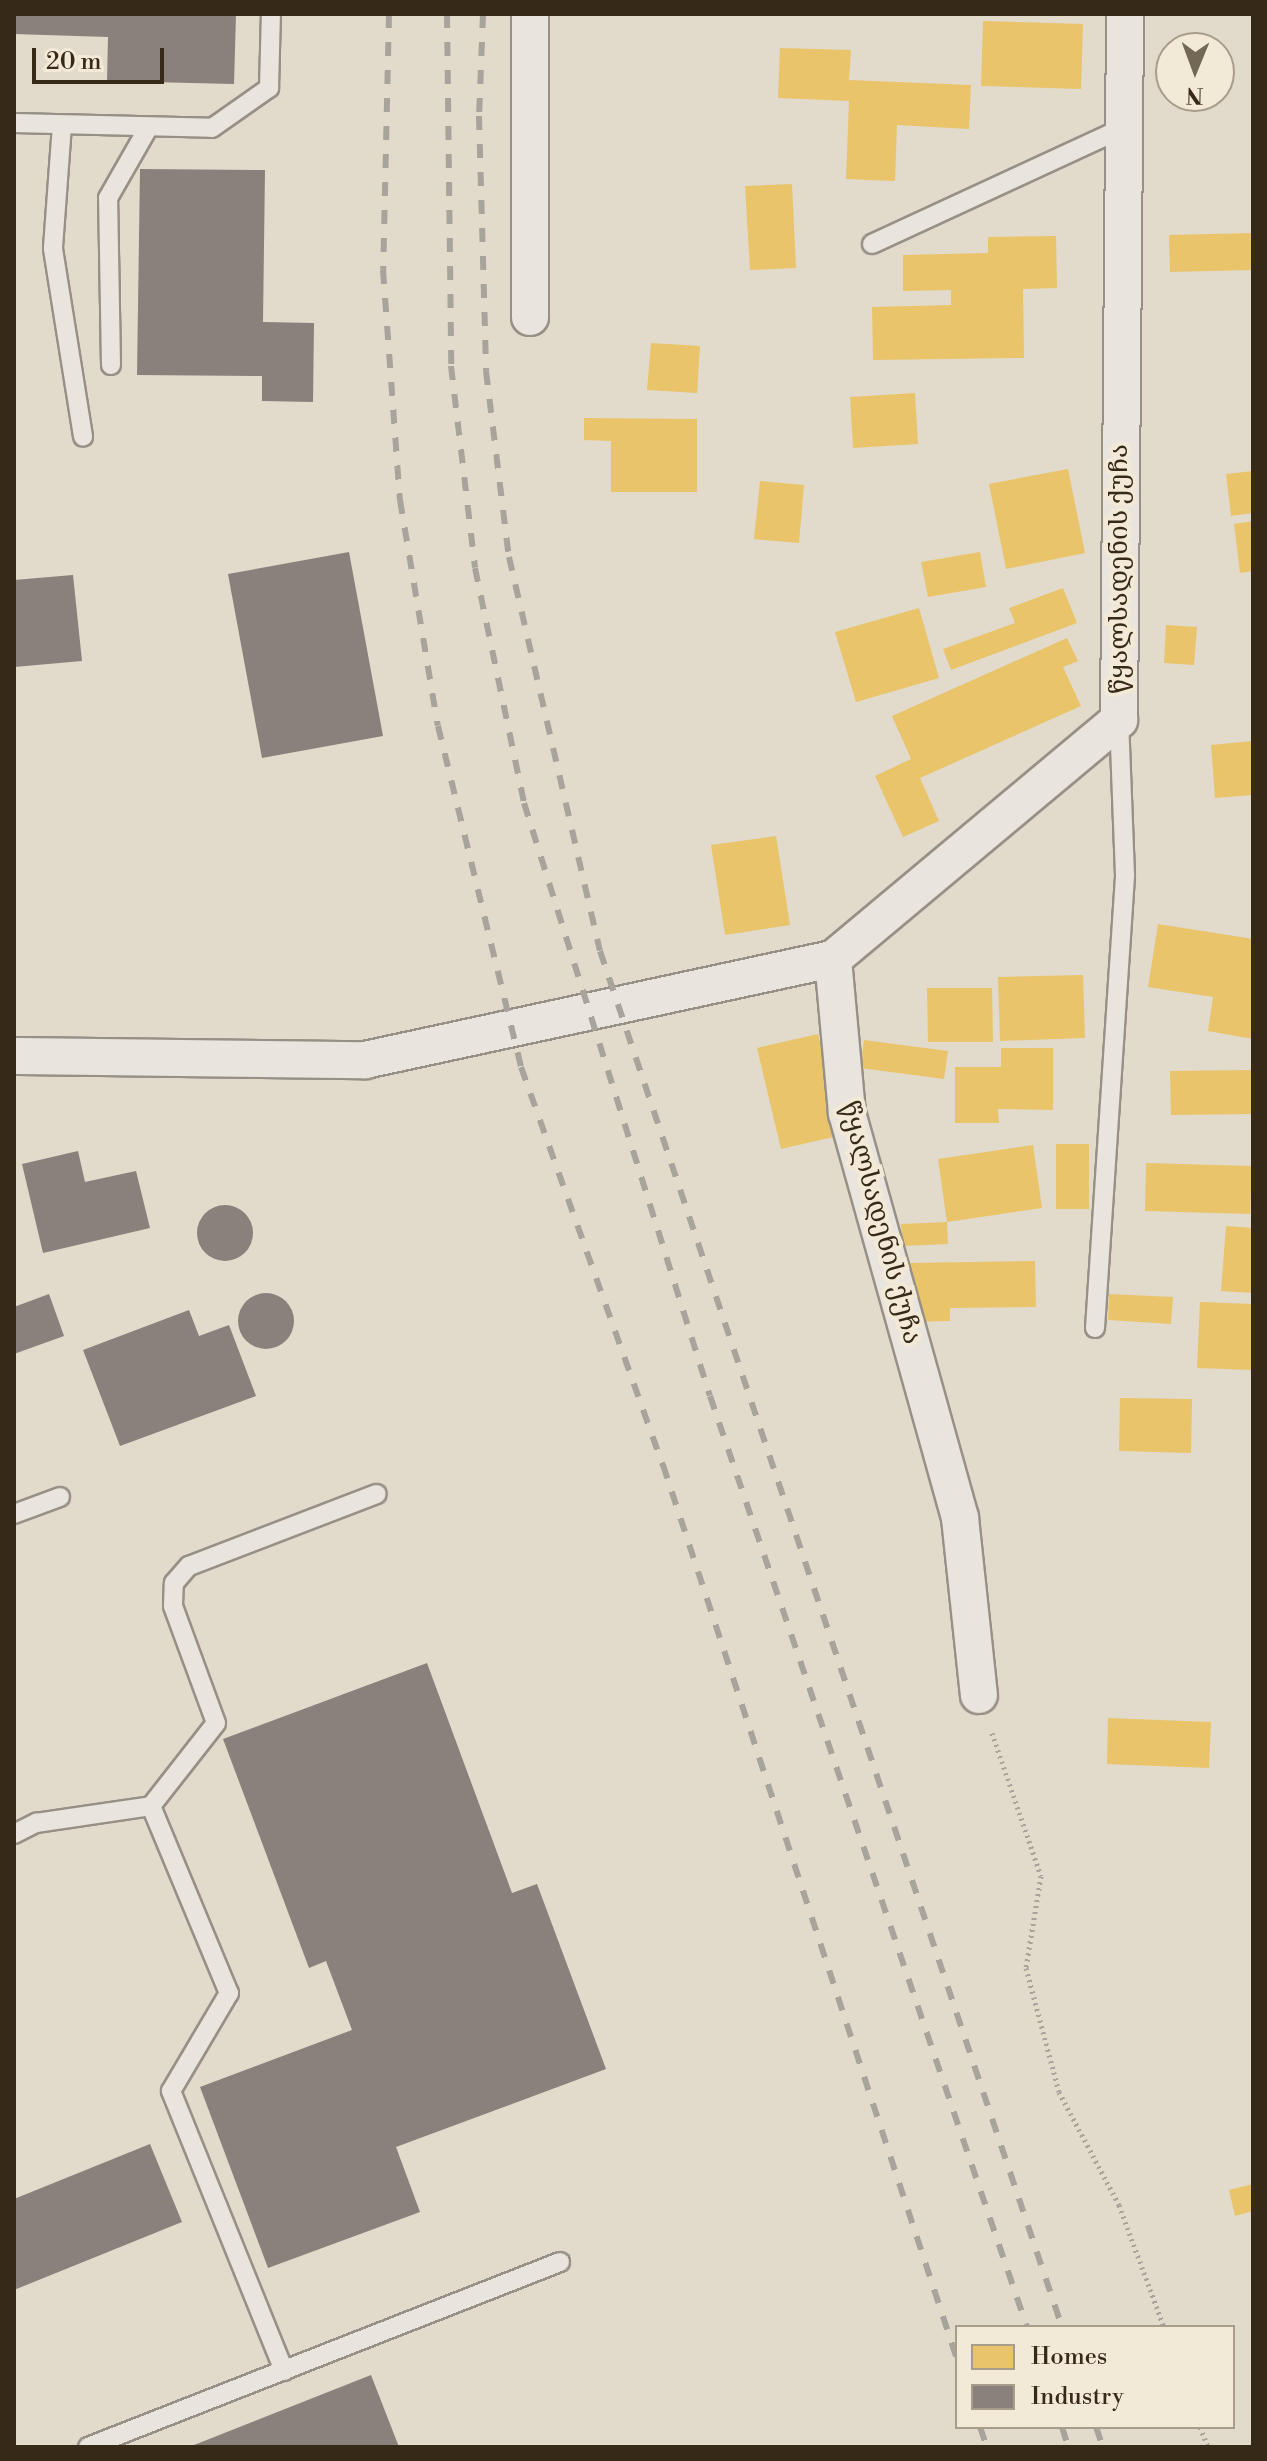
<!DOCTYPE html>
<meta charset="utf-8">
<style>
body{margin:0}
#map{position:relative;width:1267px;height:2461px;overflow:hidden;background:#e2dacb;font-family:"Libre Bodoni","Noto Serif Georgian",serif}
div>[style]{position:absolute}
.homes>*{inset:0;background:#e9c46a}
.industry>*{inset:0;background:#8a817c}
.round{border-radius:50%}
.path>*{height:5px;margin-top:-2.5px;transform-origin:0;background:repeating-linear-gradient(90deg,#a8a49c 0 2px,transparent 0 6px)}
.roads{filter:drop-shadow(2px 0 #979086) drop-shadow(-2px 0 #979086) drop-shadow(0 2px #979086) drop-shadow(0 -2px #979086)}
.lane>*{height:18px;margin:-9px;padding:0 9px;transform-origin:9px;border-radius:9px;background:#e9e4dd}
.street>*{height:36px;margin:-18px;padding:0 18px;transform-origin:18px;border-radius:18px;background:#e9e4dd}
.rail>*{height:6px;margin-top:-3px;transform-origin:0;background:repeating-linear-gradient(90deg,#a8a49c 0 14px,transparent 0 28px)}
span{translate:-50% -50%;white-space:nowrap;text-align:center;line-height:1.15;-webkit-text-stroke:8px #f3e9d7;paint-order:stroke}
.street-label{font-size:26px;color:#372917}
.frame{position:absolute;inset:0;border:16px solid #372917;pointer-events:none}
.legend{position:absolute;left:955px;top:2325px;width:280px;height:104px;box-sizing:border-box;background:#f3e9d7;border:2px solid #a89c8a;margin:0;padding:10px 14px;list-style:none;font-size:24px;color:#372917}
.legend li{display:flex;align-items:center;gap:16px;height:40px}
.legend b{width:40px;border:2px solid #a89c8a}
.north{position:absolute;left:1155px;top:32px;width:80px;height:80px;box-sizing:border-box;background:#f3e9d7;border:2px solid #a89c8a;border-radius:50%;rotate:181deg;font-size:22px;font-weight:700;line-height:32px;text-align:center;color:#372917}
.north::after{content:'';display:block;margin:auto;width:28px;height:36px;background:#736756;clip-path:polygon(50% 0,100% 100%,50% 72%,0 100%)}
.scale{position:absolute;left:32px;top:48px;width:132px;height:36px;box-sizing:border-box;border:4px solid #372917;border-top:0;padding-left:10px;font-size:24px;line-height:28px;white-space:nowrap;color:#372917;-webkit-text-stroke:6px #f3e9d7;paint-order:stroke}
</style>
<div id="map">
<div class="homes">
<div style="clip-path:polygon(983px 21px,1083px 24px,1081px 89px,981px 86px)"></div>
<div style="clip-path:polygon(780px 48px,851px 50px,849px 80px,971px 85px,969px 129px,897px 125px,895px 181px,846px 179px,849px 101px,778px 98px)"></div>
<div style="clip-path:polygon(792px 184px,796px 268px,750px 270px,745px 186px)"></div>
<div style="clip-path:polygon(1253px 233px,1253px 270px,1170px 272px,1169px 235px)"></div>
<div style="clip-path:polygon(1056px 236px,1057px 288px,1023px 289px,1024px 358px,873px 360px,872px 307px,951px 305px,951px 290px,903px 291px,903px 255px,988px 253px,988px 237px)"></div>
<div style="clip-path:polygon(651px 343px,700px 346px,697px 393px,647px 390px)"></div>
<div style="clip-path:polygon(915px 393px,918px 444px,853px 448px,850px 397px)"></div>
<div style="clip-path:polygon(584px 418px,697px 419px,697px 492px,611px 492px,611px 441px,584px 440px)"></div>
<div style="clip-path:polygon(1068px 469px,1085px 553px,1006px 569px,989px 484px)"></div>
<div style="clip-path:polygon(1253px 471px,1253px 513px,1231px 516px,1226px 474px)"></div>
<div style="clip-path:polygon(760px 481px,804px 485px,799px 543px,754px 539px)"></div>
<div style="clip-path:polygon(1253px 521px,1253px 571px,1240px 573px,1234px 524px)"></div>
<div style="clip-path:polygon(980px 552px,986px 587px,928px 597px,921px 562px)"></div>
<div style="clip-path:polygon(1063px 588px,1077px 623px,951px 670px,943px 649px,1015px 623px,1009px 608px)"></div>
<div style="clip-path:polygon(919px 608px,939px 678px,856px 702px,835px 632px)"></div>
<div style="clip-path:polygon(1166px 625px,1197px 627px,1194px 665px,1164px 663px)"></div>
<div style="clip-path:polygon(1067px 638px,1078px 661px,1063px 667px,1081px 706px,920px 778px,939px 821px,903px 837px,875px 776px,911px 759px,892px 716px)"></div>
<div style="clip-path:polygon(1253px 741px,1253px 795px,1215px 798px,1211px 745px)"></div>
<div style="clip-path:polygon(776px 836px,790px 925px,725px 935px,711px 845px)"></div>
<div style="clip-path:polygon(1158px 924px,1253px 939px,1253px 1039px,1208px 1031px,1213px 997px,1148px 987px)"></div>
<div style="clip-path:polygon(1083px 975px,1085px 1038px,1000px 1041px,998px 977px)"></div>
<div style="clip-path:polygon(927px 988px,992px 988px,993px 1042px,928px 1042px)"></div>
<div style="clip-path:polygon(818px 1034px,842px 1135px,781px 1149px,757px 1048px)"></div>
<div style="clip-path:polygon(864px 1040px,948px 1051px,944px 1079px,860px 1068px)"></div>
<div style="clip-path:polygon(1001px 1048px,1053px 1048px,1053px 1110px,998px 1109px,999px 1123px,955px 1123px,955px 1067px,1001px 1067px)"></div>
<div style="clip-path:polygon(1253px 1070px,1253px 1114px,1171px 1115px,1170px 1071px)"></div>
<div style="clip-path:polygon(1056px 1144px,1089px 1144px,1089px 1209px,1056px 1209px)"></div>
<div style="clip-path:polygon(1033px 1145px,1042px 1208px,947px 1222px,938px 1159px)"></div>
<div style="clip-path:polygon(1146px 1163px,1252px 1166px,1250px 1214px,1145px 1211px)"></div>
<div style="clip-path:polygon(947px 1222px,948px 1244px,902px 1246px,901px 1224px)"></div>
<div style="clip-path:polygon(1226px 1226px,1253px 1228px,1253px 1293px,1221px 1291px)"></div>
<div style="clip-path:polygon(1035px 1261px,1036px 1307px,950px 1308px,950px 1321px,909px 1322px,909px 1263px)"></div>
<div style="clip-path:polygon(1109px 1294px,1173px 1297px,1171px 1324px,1108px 1320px)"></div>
<div style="clip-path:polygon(1200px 1302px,1253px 1304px,1253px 1370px,1197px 1368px)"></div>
<div style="clip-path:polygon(1120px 1398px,1192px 1399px,1191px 1453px,1119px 1451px)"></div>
<div style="clip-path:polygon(1108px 1718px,1211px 1722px,1209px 1768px,1107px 1764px)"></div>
<div style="clip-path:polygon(1253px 2184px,1253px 2211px,1235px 2216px,1229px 2190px)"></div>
</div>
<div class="industry">
<div style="clip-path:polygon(14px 14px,236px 14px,234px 84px,107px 81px,108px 37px,14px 34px)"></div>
<div style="clip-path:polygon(140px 169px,265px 170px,263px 322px,314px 323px,313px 402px,262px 401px,262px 376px,137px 375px)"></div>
<div style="clip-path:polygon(349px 552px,383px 736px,262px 758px,228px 574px)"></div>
<div style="clip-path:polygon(73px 575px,82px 661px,14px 667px,14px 580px)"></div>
<div style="clip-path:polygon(78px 1151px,85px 1182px,136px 1171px,150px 1228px,43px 1253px,22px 1164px)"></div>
<div class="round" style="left:197px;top:1205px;width:56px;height:56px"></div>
<div class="round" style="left:238px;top:1293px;width:56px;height:56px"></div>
<div style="clip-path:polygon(49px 1294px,64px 1336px,14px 1354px,14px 1307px)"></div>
<div style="clip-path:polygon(189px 1310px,199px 1336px,229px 1325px,256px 1396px,120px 1446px,83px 1350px)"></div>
<div style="clip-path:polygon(427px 1663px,512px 1893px,537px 1884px,606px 2069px,396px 2147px,420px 2212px,268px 2268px,200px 2087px,352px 2030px,326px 1961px,309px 1968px,223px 1739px)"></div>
<div style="clip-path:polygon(150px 2144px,182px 2222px,14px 2290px,14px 2199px)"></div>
<div style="clip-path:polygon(371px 2375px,399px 2447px,189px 2447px)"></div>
</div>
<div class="path">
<div style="left:992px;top:1733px;width:151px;rotate:71.1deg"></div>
<div style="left:1041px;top:1876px;width:93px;rotate:99.3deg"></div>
<div style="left:1026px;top:1968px;width:128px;rotate:75.1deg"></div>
<div style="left:1059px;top:2092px;width:128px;rotate:62deg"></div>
<div style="left:1119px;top:2205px;width:130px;rotate:69.8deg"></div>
<div style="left:1200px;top:2427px;width:22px;rotate:68deg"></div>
</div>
<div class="roads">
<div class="lane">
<div style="left:14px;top:123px;width:198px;rotate:1.4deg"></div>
<div style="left:212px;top:128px;width:70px;rotate:-35.1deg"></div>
<div style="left:269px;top:88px;width:74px;rotate:-88.5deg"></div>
<div style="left:62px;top:125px;width:124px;rotate:94.2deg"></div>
<div style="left:53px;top:249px;width:190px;rotate:80.9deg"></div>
<div style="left:872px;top:244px;width:277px;rotate:-24.8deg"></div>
<div style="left:111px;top:365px;width:167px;rotate:-91deg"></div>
<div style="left:108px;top:198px;width:78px;rotate:-60.2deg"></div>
<div style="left:1095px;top:1328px;width:454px;rotate:-86.2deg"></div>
<div style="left:1125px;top:875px;width:155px;rotate:-92.2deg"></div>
<div style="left:14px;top:1514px;width:49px;rotate:-20.3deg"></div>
<div style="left:151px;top:1806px;width:105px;rotate:-51.9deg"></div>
<div style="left:216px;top:1723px;width:125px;rotate:-110.2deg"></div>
<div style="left:173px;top:1606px;width:23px;rotate:-88deg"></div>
<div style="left:174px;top:1583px;width:23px;rotate:-49deg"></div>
<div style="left:189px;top:1566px;width:201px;rotate:-21deg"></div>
<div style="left:14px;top:1834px;width:25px;rotate:-27deg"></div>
<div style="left:36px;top:1823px;width:116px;rotate:-8.4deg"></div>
<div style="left:151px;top:1806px;width:203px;rotate:67.4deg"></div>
<div style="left:229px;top:1993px;width:114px;rotate:120.6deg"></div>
<div style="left:171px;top:2091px;width:302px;rotate:68deg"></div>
<div style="left:88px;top:2447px;width:507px;rotate:-21.4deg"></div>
</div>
<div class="street">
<div style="left:530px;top:14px;width:303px;rotate:90deg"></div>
<div style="left:833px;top:959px;width:155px;rotate:84.8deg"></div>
<div style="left:847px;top:1113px;width:420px;rotate:74.4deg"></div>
<div style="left:960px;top:1518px;width:178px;rotate:83.9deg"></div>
<div style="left:14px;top:1056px;width:351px;rotate:0.7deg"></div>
<div style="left:365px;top:1060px;width:479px;rotate:-12.2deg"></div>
<div style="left:833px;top:959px;width:373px;rotate:-39.9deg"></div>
<div style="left:1119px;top:720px;width:706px;rotate:-89.51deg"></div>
</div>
</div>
<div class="rail">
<div style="left:389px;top:14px;width:256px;rotate:91.3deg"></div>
<div style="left:383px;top:270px;width:231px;rotate:85.8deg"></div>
<div style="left:400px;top:500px;width:229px;rotate:80.5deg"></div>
<div style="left:438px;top:726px;width:351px;rotate:76.3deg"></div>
<div style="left:521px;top:1067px;width:423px;rotate:70.4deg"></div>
<div style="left:663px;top:1465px;width:941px;rotate:71.8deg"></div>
<div style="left:447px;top:14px;width:352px;rotate:89.3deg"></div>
<div style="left:451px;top:366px;width:203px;rotate:83.2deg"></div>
<div style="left:475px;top:568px;width:240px;rotate:78.2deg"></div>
<div style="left:524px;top:803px;width:621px;rotate:72.59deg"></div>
<div style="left:710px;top:1396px;width:983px;rotate:71.2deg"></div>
<div style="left:483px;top:14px;width:102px;rotate:92.2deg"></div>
<div style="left:479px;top:116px;width:255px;rotate:88.4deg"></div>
<div style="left:486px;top:371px;width:187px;rotate:83deg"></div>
<div style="left:509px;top:557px;width:404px;rotate:77deg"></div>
<div style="left:600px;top:951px;width:1451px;rotate:71.44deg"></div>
<div style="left:980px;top:2427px;width:21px;rotate:71deg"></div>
<div style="left:1062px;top:2427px;width:21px;rotate:73deg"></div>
<div style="left:1096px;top:2427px;width:21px;rotate:71deg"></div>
</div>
<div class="street-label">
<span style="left:1120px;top:569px;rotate:-90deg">წყალსადენის ქუჩა</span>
<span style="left:880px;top:1223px;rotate:75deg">წყალსადენის ქუჩა</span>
</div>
<div class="frame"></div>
<ul class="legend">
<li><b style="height:22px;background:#e9c46a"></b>Homes</li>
<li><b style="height:22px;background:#8a817c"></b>Industry</li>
</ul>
<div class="north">N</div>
<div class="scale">20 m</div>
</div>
